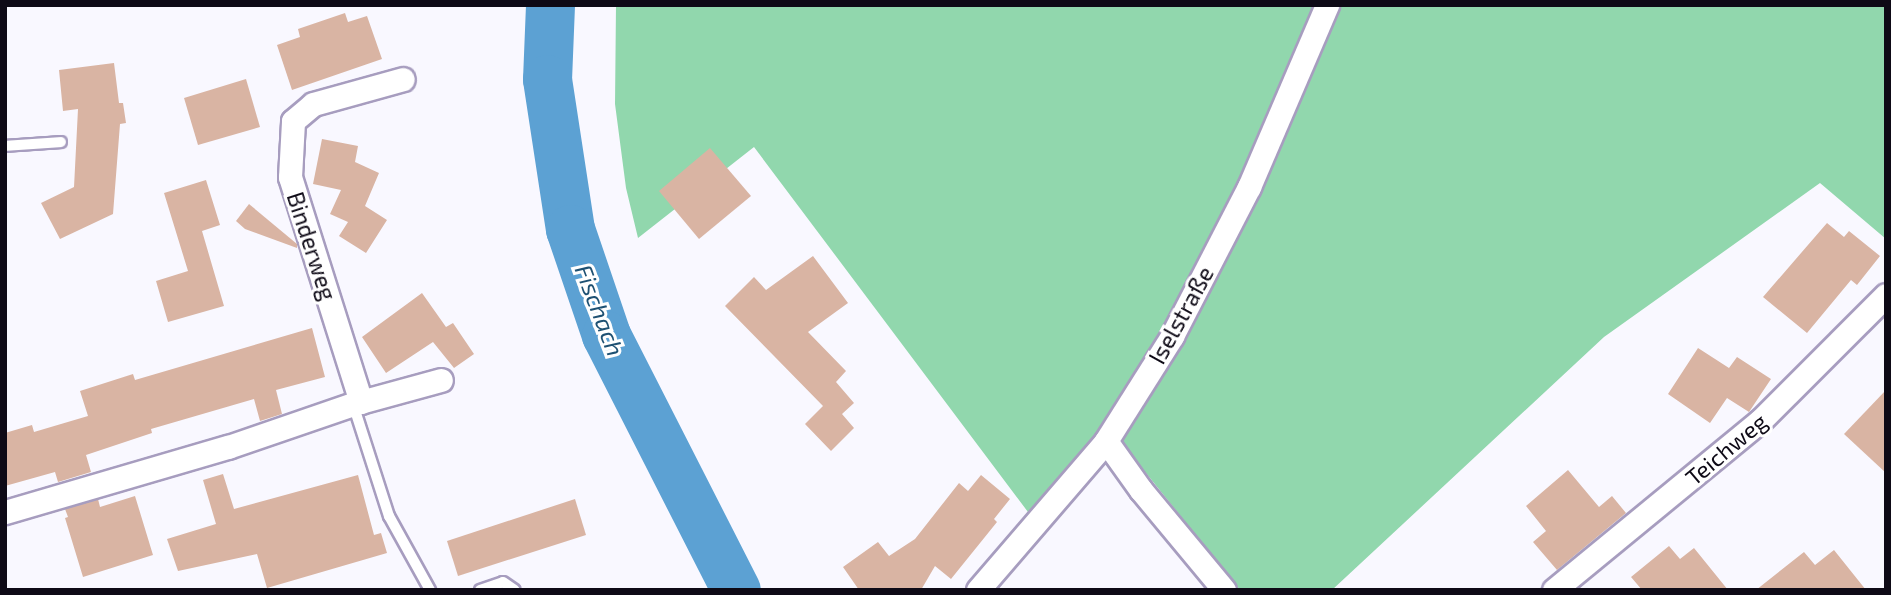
<!DOCTYPE html>
<meta charset="utf-8">
<style>
body{margin:0}
#map{position:relative;width:1891px;height:595px;overflow:hidden;background:#f9f8ff;font-family:"Exo 2",sans-serif}
div>[style]{position:absolute}
.green>*{inset:0;background:#91d7ad}
.river>*{height:49px;margin:-24.5px;padding:0 24.5px;transform-origin:24.5px;border-radius:24.5px;background:#5ca1d3}
.building>*{inset:0;background:#d9b4a3}
.roads{filter:drop-shadow(2px 0 #a79dbf) drop-shadow(-2px 0 #a79dbf) drop-shadow(0 2px #a79dbf) drop-shadow(0 -2px #a79dbf)}
.lane>*{height:10px;margin:-5px;padding:0 5px;transform-origin:5px;border-radius:5px;background:#fff}
.street>*{height:23px;margin:-11.5px;padding:0 11.5px;transform-origin:11.5px;border-radius:11.5px;background:#fff}
span{translate:-50% -50%;white-space:nowrap;text-align:center;line-height:1.15;-webkit-text-stroke:6px #fff;paint-order:stroke}
.street-label{font-size:23px;color:#0e0a16}
.water-label{font-size:24px;color:#1e5173;font-style:italic}
.frame{position:absolute;inset:0;border:7px solid #0e0a16;pointer-events:none}
</style>
<div id="map">
<div class="green">
<div style="clip-path:polygon(616px 5px,1886px 5px,1886px 239px,1820px 183px,1604px 337px,1332px 590px,1240px 590px,1105px 422px,1031px 516px,754px 147px,638px 238px,626px 188px,615px 104px)"></div>
</div>
<div class="river">
<div style="left:550px;top:5px;width:74px;rotate:92.3deg"></div>
<div style="left:547px;top:79px;width:152px;rotate:81.3deg"></div>
<div style="left:570px;top:229px;width:112px;rotate:71.2deg"></div>
<div style="left:606px;top:335px;width:286px;rotate:63deg"></div>
</div>
<div class="building">
<div style="clip-path:polygon(345px 13px,348px 22px,367px 16px,382px 59px,292px 90px,277px 45px,300px 37px,298px 29px)"></div>
<div style="clip-path:polygon(114px 63px,119px 103px,123px 103px,126px 123px,120px 124px,113px 214px,60px 239px,41px 203px,74px 187px,78px 109px,63px 111px,59px 70px)"></div>
<div style="clip-path:polygon(246px 79px,260px 127px,198px 145px,184px 98px)"></div>
<div style="clip-path:polygon(322px 139px,358px 146px,355px 162px,379px 173px,365px 206px,387px 220px,366px 253px,339px 236px,348px 222px,330px 214px,341px 190px,313px 184px)"></div>
<div style="clip-path:polygon(710px 148px,751px 196px,699px 239px,659px 191px)"></div>
<div style="clip-path:polygon(206px 180px,220px 225px,202px 231px,224px 306px,168px 322px,156px 281px,188px 271px,164px 193px)"></div>
<div style="clip-path:polygon(249px 204px,297px 244px,297px 248px,245px 229px,236px 221px)"></div>
<div style="clip-path:polygon(1827px 223px,1844px 237px,1849px 231px,1880px 256px,1857px 285px,1851px 280px,1807px 333px,1763px 297px)"></div>
<div style="clip-path:polygon(813px 256px,848px 303px,808px 332px,846px 371px,836px 382px,854px 403px,842px 414px,854px 428px,831px 451px,805px 424px,823px 406px,725px 306px,754px 277px,766px 290px)"></div>
<div style="clip-path:polygon(422px 293px,446px 327px,453px 323px,474px 354px,454px 368px,433px 342px,386px 373px,362px 337px)"></div>
<div style="clip-path:polygon(312px 328px,325px 377px,276px 390px,282px 414px,260px 421px,254px 399px,151px 429px,152px 433px,86px 455px,91px 472px,58px 482px,55px 472px,5px 486px,5px 433px,32px 425px,34px 432px,88px 416px,80px 391px,133px 374px,135px 380px)"></div>
<div style="clip-path:polygon(1698px 348px,1729px 368px,1737px 357px,1771px 379px,1749px 412px,1727px 398px,1710px 423px,1668px 394px)"></div>
<div style="clip-path:polygon(1886px 390px,1886px 473px,1844px 434px)"></div>
<div style="clip-path:polygon(1568px 470px,1599px 507px,1612px 496px,1626px 513px,1557px 570px,1533px 542px,1546px 531px,1526px 506px)"></div>
<div style="clip-path:polygon(223px 474px,234px 509px,358px 475px,374px 535px,381px 533px,387px 553px,267px 588px,257px 554px,178px 571px,167px 539px,216px 524px,203px 480px)"></div>
<div style="clip-path:polygon(981px 475px,1010px 499px,994px 519px,997px 522px,951px 579px,935px 566px,921px 590px,859px 590px,843px 567px,878px 542px,889px 556px,915px 539px,959px 483px,968px 491px)"></div>
<div style="clip-path:polygon(135px 496px,153px 555px,83px 577px,65px 518px,68px 517px,65px 509px,98px 499px,100px 507px)"></div>
<div style="clip-path:polygon(575px 499px,586px 535px,458px 576px,447px 541px)"></div>
<div style="clip-path:polygon(1669px 546px,1680px 559px,1694px 548px,1728px 590px,1642px 590px,1631px 577px)"></div>
<div style="clip-path:polygon(1834px 550px,1866px 590px,1756px 590px,1804px 552px,1815px 565px)"></div>
</div>
<div class="roads">
<div class="lane">
<div style="left:5px;top:146px;width:56px;rotate:-4.1deg"></div>
<div style="left:353px;top:404px;width:118px;rotate:72.2deg"></div>
<div style="left:389px;top:516px;width:85px;rotate:61deg"></div>
<div style="left:480px;top:590px;width:24px;rotate:-19deg"></div>
<div style="left:503px;top:582px;width:14px;rotate:34deg"></div>
</div>
<div class="street">
<div style="left:361px;top:402px;width:236px;rotate:-107.5deg"></div>
<div style="left:290px;top:177px;width:56px;rotate:-86.9deg"></div>
<div style="left:293px;top:121px;width:26px;rotate:-40deg"></div>
<div style="left:313px;top:104px;width:93px;rotate:-15.5deg"></div>
<div style="left:1106px;top:441px;width:60px;rotate:54.5deg"></div>
<div style="left:1141px;top:490px;width:130px;rotate:50.3deg"></div>
<div style="left:5px;top:512px;width:232px;rotate:-16.3deg"></div>
<div style="left:228px;top:447px;width:132px;rotate:-19deg"></div>
<div style="left:353px;top:404px;width:91px;rotate:-15.3deg"></div>
<div style="left:978px;top:590px;width:196px;rotate:-49.3deg"></div>
<div style="left:1106px;top:441px;width:124px;rotate:-57.8deg"></div>
<div style="left:1172px;top:336px;width:168px;rotate:-62.7deg"></div>
<div style="left:1249px;top:187px;width:198px;rotate:-66.8deg"></div>
<div style="left:1554px;top:590px;width:266px;rotate:-39.4deg"></div>
<div style="left:1760px;top:421px;width:178px;rotate:-45deg"></div>
</div>
</div>
<div class="street-label">
<span style="left:312px;top:246px;rotate:72deg">Binderweg</span>
<span style="left:1181px;top:315px;rotate:-61deg">Iselstraße</span>
<span style="left:1726px;top:449px;rotate:-40deg">Teichweg</span>
</div>
<div class="water-label">
<span style="left:600px;top:310px;rotate:69deg">Fischach</span>
</div>
<div class="frame"></div>
</div>
